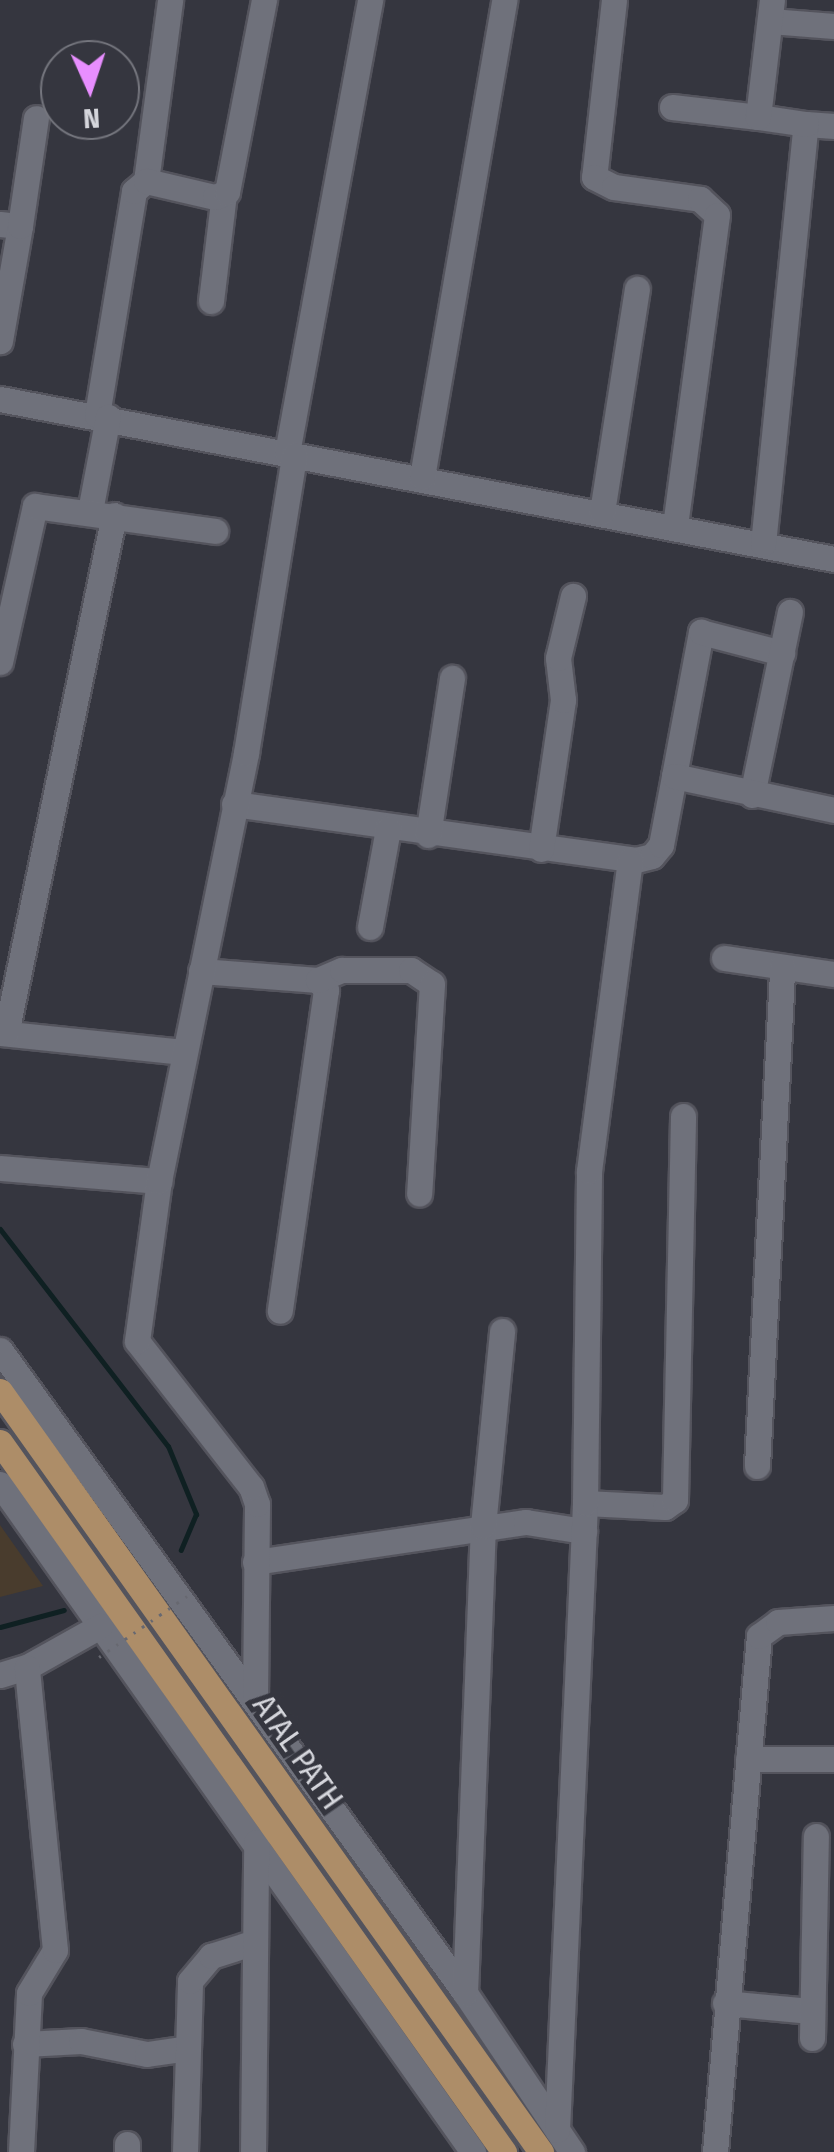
<!DOCTYPE html>
<style>
body{margin:0}
#map{position:relative;width:834px;height:2152px;overflow:hidden;background:#35363f;font-family:"Fira Sans Condensed",sans-serif}
div>[style]{position:absolute}
.industrial>*{inset:0;background:#493c2d}
.stream>*{height:5px;margin:-2.5px;padding:0 2.5px;transform-origin:2.5px;border-radius:2.5px;background:#0f2022}
.roads{filter:drop-shadow(2px 0 #54545d) drop-shadow(-2px 0 #54545d) drop-shadow(0 2px #54545d) drop-shadow(0 -2px #54545d)}
.minor>*{height:25px;margin:-12.5px;padding:0 12.5px;transform-origin:12.5px;border-radius:12.5px;background:#6f717b}
.major>*{height:25px;margin:-12.5px;padding:0 12.5px;transform-origin:12.5px;border-radius:12.5px;background:#ad8d68}
.path-bridge>*{height:2.5px;margin-top:-1.25px;transform-origin:0;background:repeating-linear-gradient(90deg,#676870 0 2.5px,transparent 0 10.5px)}
span{translate:-50% -50%;white-space:nowrap;text-align:center;line-height:1.15;-webkit-text-stroke:10px #35363f;paint-order:stroke}
.street-label{font-size:32px;color:#d5d6dc}
.north{position:absolute;left:40px;top:40px;width:100px;height:100px;box-sizing:border-box;background:#35363f;border:2px solid #75767e;border-radius:50%;rotate:177deg;font-size:28px;font-weight:700;line-height:40px;text-align:center;color:#d5d6dc}
.north::after{content:'';display:block;margin:auto;width:35px;height:45px;background:#e88eff;clip-path:polygon(50% 0,100% 100%,50% 72%,0 100%)}
</style>
<div id="map">
<div class="industrial">
<div style="clip-path:polygon(0 1525px,43px 1586px,0 1597px)"></div>
</div>
<div class="stream">
<div style="left:0;top:1229px;width:274px;rotate:52.3deg"></div>
<div style="left:168px;top:1446px;width:74px;rotate:67.6deg"></div>
<div style="left:196px;top:1514px;width:39px;rotate:113deg"></div>
<div style="left:0;top:1627px;width:66px;rotate:-14.9deg"></div>
</div>
<div class="roads">
<div class="minor">
<div style="left:614px;top:0;width:178px;rotate:96.4deg"></div>
<div style="left:594px;top:177px;width:22px;rotate:27deg"></div>
<div style="left:614px;top:187px;width:87px;rotate:7.9deg"></div>
<div style="left:700px;top:199px;width:23px;rotate:43deg"></div>
<div style="left:717px;top:215px;width:315px;rotate:97.7deg"></div>
<div style="left:770px;top:21px;width:64px;rotate:4.5deg"></div>
<div style="left:672px;top:107px;width:87px;rotate:6.6deg"></div>
<div style="left:806px;top:124px;width:28px;rotate:4deg"></div>
<div style="left:146px;top:181px;width:183px;rotate:-82.4deg"></div>
<div style="left:0;top:224px;width:20px;rotate:6deg"></div>
<div style="left:20px;top:226px;width:117px;rotate:99.9deg"></div>
<div style="left:20px;top:226px;width:109px;rotate:-81.6deg"></div>
<div style="left:211px;top:301px;width:108px;rotate:-83.1deg"></div>
<div style="left:0;top:399px;width:849px;rotate:10.86deg"></div>
<div style="left:97px;top:415px;width:227px;rotate:-80.6deg"></div>
<div style="left:134px;top:191px;width:16px;rotate:-40deg"></div>
<div style="left:146px;top:181px;width:71px;rotate:13.1deg"></div>
<div style="left:215px;top:197px;width:13px;rotate:-23deg"></div>
<div style="left:227px;top:192px;width:196px;rotate:-79.1deg"></div>
<div style="left:287px;top:453px;width:461px;rotate:-79.6deg"></div>
<div style="left:422px;top:477px;width:484px;rotate:-80.2deg"></div>
<div style="left:90px;top:511px;width:96px;rotate:-79.2deg"></div>
<div style="left:602px;top:512px;width:226px;rotate:-81.1deg"></div>
<div style="left:763px;top:544px;width:422px;rotate:-84.2deg"></div>
<div style="left:806px;top:124px;width:49px;rotate:-171.7deg"></div>
<div style="left:758px;top:117px;width:118px;rotate:-83.2deg"></div>
<div style="left:0;top:662px;width:160px;rotate:-77.4deg"></div>
<div style="left:35px;top:506px;width:182px;rotate:7.9deg"></div>
<div style="left:674px;top:776px;width:147px;rotate:-79.4deg"></div>
<div style="left:701px;top:632px;width:84px;rotate:14.5deg"></div>
<div style="left:752px;top:795px;width:187px;rotate:-78.3deg"></div>
<div style="left:234px;top:804px;width:406px;rotate:7.9deg"></div>
<div style="left:636px;top:860px;width:16px;rotate:-14deg"></div>
<div style="left:652px;top:856px;width:14px;rotate:-51deg"></div>
<div style="left:661px;top:845px;width:70px;rotate:-79.3deg"></div>
<div style="left:674px;top:776px;width:164px;rotate:12deg"></div>
<div style="left:428px;top:835px;width:159px;rotate:-81.3deg"></div>
<div style="left:541px;top:849px;width:151px;rotate:-81.6deg"></div>
<div style="left:563px;top:700px;width:42px;rotate:-96.8deg"></div>
<div style="left:558px;top:658px;width:64px;rotate:-76.4deg"></div>
<div style="left:370px;top:927px;width:100px;rotate:-79.6deg"></div>
<div style="left:724px;top:958px;width:111px;rotate:8.3deg"></div>
<div style="left:201px;top:971px;width:117px;rotate:4.4deg"></div>
<div style="left:318px;top:980px;width:13px;rotate:51deg"></div>
<div style="left:326px;top:990px;width:324px;rotate:98.2deg"></div>
<div style="left:318px;top:980px;width:26px;rotate:-23deg"></div>
<div style="left:342px;top:970px;width:69px"></div>
<div style="left:411px;top:970px;width:25px;rotate:34deg"></div>
<div style="left:432px;top:984px;width:210px;rotate:93.5deg"></div>
<div style="left:0;top:1033px;width:184px;rotate:5.9deg"></div>
<div style="left:6px;top:1033px;width:529px;rotate:-78.22deg"></div>
<div style="left:0;top:1168px;width:160px;rotate:4.7deg"></div>
<div style="left:0;top:1350px;width:794px;rotate:54.13deg"></div>
<div style="left:465px;top:1993px;width:192px;rotate:56.1deg"></div>
<div style="left:757px;top:1466px;width:500px;rotate:-87.1deg"></div>
<div style="left:0;top:1484px;width:819px;rotate:54.7deg"></div>
<div style="left:585px;top:1503px;width:80px;rotate:2.9deg"></div>
<div style="left:665px;top:1507px;width:12px;rotate:-35deg"></div>
<div style="left:675px;top:1500px;width:384px;rotate:-88.8deg"></div>
<div style="left:255px;top:1562px;width:274px;rotate:-8.4deg"></div>
<div style="left:526px;top:1522px;width:59px;rotate:8.8deg"></div>
<div style="left:0;top:1675px;width:28px;rotate:-17deg"></div>
<div style="left:27px;top:1667px;width:84px;rotate:-29.3deg"></div>
<div style="left:255px;top:1699px;width:195px;rotate:-89.4deg"></div>
<div style="left:257px;top:1504px;width:18px;rotate:-109deg"></div>
<div style="left:251px;top:1487px;width:185px;rotate:-128deg"></div>
<div style="left:137px;top:1341px;width:162px;rotate:-82.2deg"></div>
<div style="left:159px;top:1181px;width:437px;rotate:-78.5deg"></div>
<div style="left:246px;top:753px;width:302px;rotate:-80.8deg"></div>
<div style="left:748px;top:1759px;width:86px"></div>
<div style="left:465px;top:1993px;width:467px;rotate:-87.8deg"></div>
<div style="left:483px;top:1526px;width:196px;rotate:-84.4deg"></div>
<div style="left:725px;top:2003px;width:87px;rotate:5.3deg"></div>
<div style="left:812px;top:2038px;width:202px;rotate:-88.9deg"></div>
<div style="left:25px;top:2044px;width:56px;rotate:-3.1deg"></div>
<div style="left:81px;top:2041px;width:67px;rotate:11.1deg"></div>
<div style="left:147px;top:2054px;width:41px;rotate:-8.3deg"></div>
<div style="left:557px;top:2130px;width:628px;rotate:-87.44deg"></div>
<div style="left:585px;top:1503px;width:332px;rotate:-89.3deg"></div>
<div style="left:589px;top:1171px;width:314px;rotate:-82.5deg"></div>
<div style="left:21px;top:2152px;width:159px;rotate:-87.1deg"></div>
<div style="left:29px;top:1993px;width:50px;rotate:-58.8deg"></div>
<div style="left:55px;top:1950px;width:284px;rotate:-95.7deg"></div>
<div style="left:127px;top:2152px;width:8px;rotate:-90deg"></div>
<div style="left:185px;top:2152px;width:171px;rotate:-88.3deg"></div>
<div style="left:190px;top:1981px;width:33px;rotate:-50deg"></div>
<div style="left:211px;top:1956px;width:43px;rotate:-17.6deg"></div>
<div style="left:253px;top:2152px;width:310px;rotate:-89.4deg"></div>
<div style="left:715px;top:2152px;width:518px;rotate:-85.13deg"></div>
<div style="left:759px;top:1636px;width:24px;rotate:-36deg"></div>
<div style="left:778px;top:1622px;width:56px;rotate:-4.1deg"></div>
</div>
<div class="major">
<div style="left:0;top:1391px;width:934px;rotate:54.59deg"></div>
<div style="left:0;top:1442px;width:871px;rotate:54.63deg"></div>
</div>
</div>
<div class="path-bridge">
<div style="left:99px;top:1657px;width:114px;rotate:-34.7deg"></div>
</div>
<div class="street-label">
<span style="left:298px;top:1752px;rotate:55deg">ATAL PATH</span>
</div>
<div class="north">N</div>
</div>
